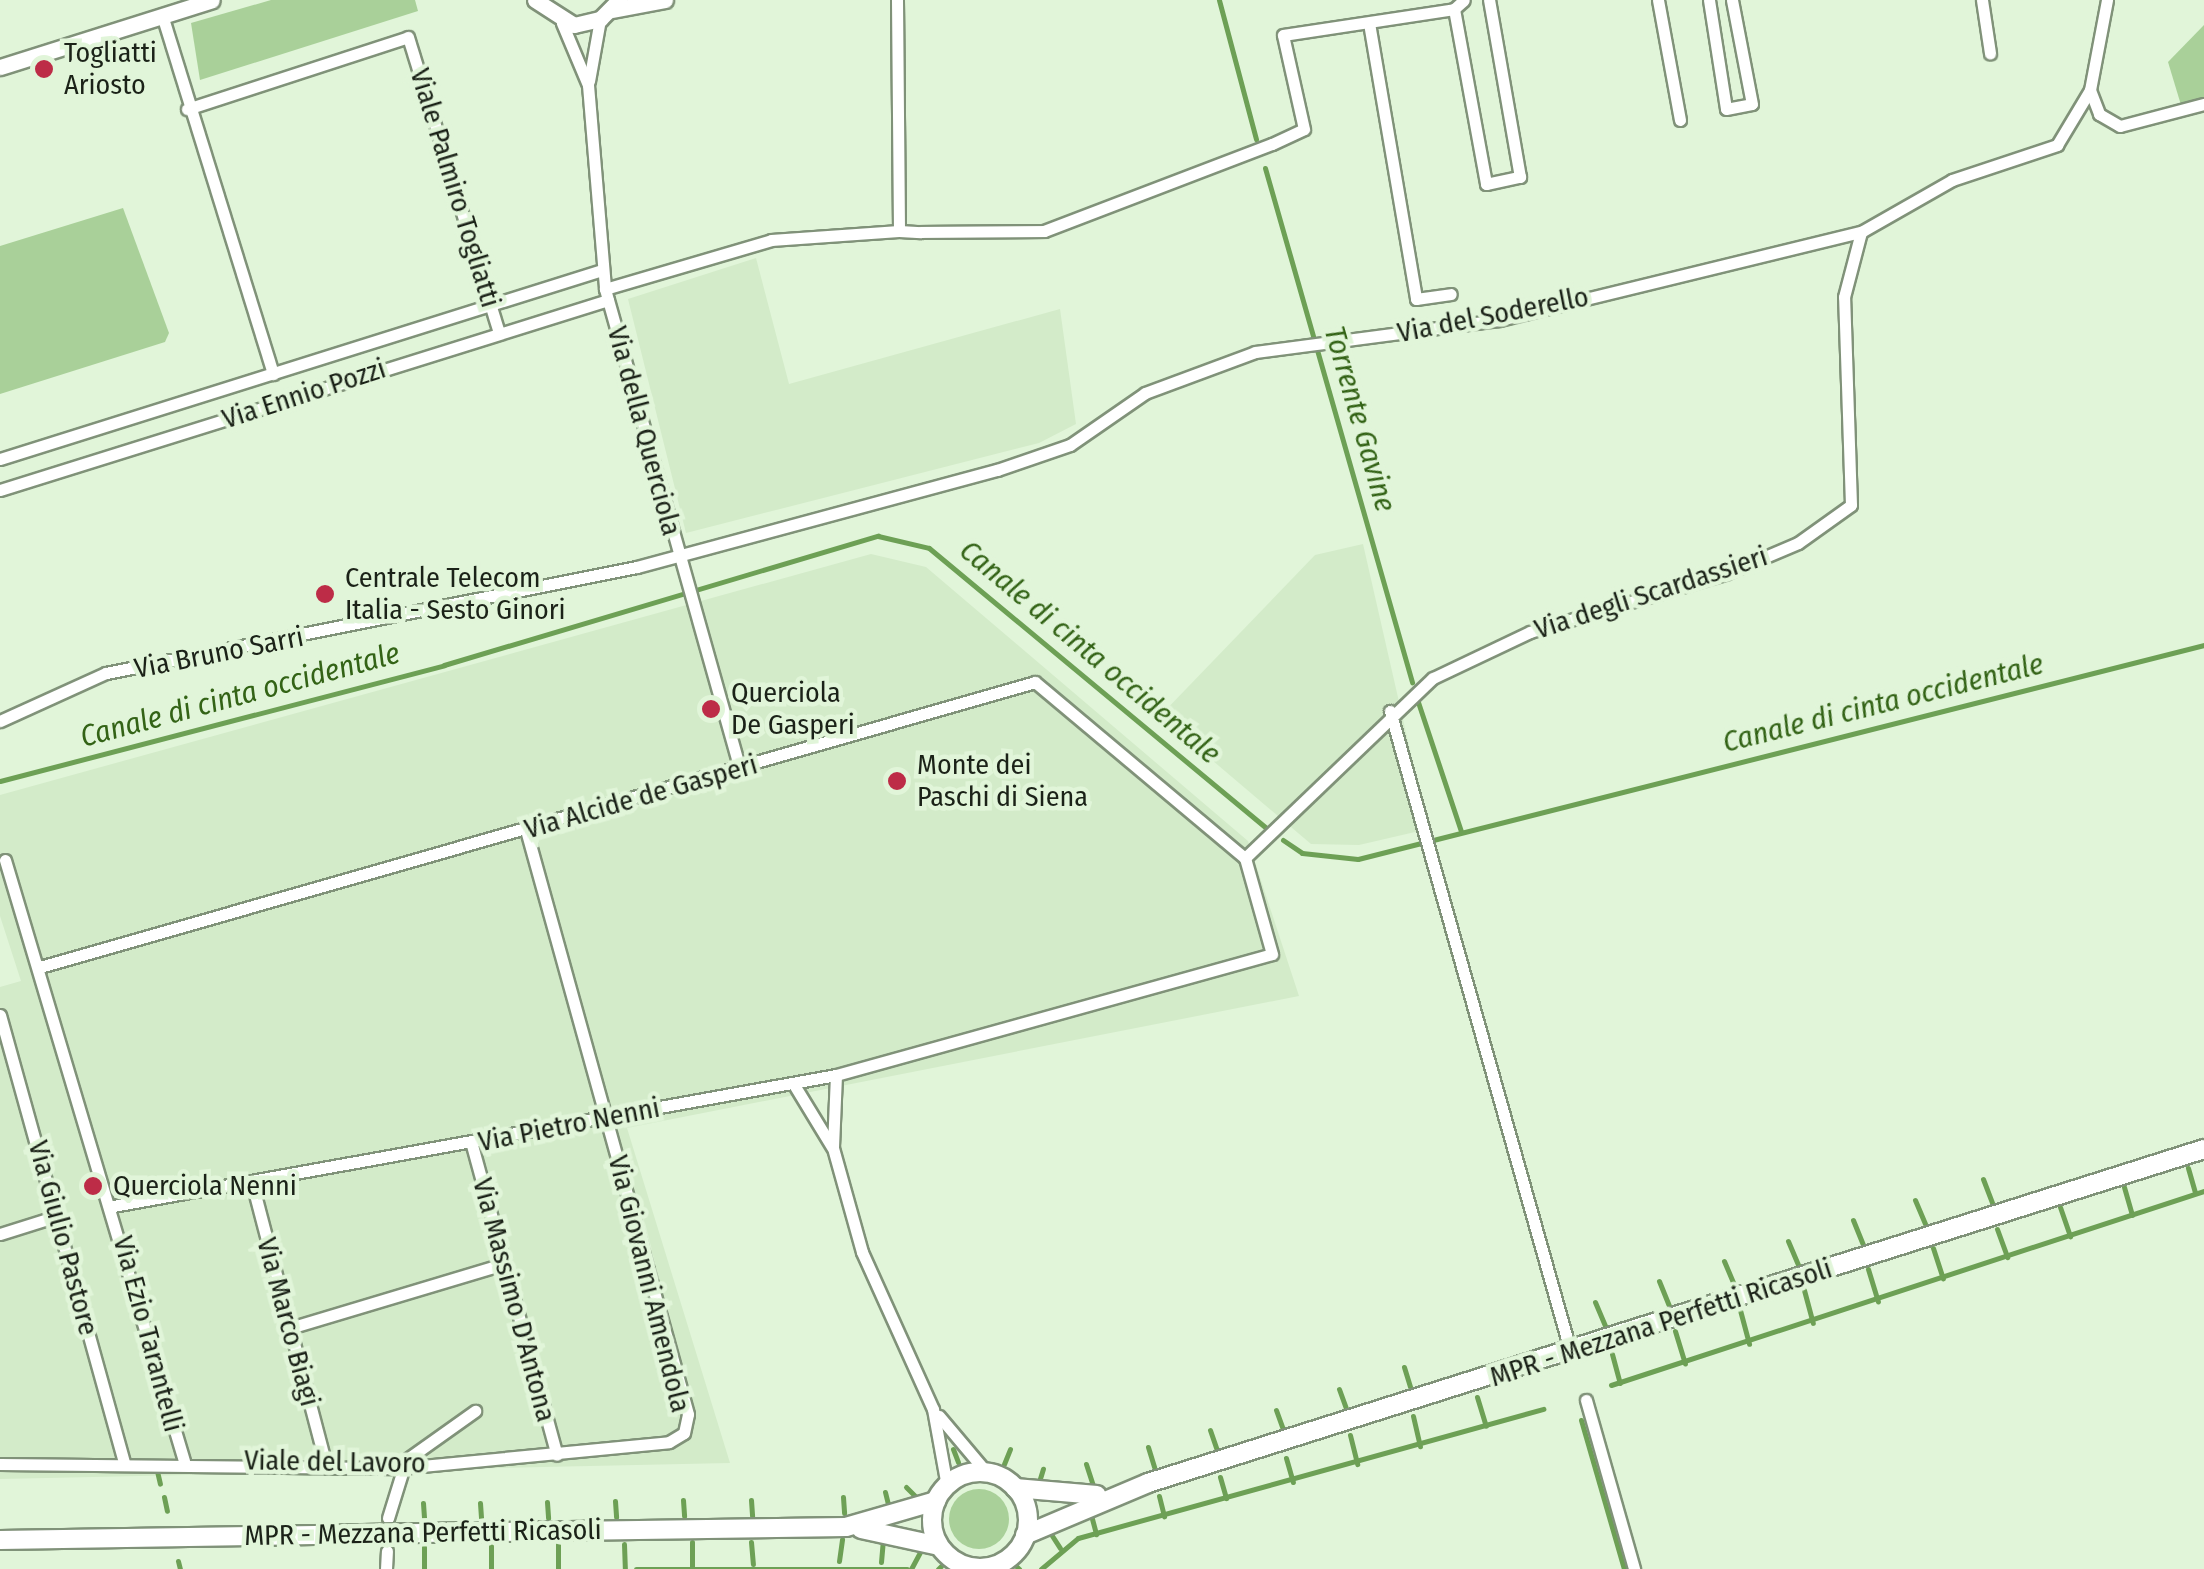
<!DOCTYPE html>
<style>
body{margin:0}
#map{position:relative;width:2204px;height:1569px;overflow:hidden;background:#e1f5d9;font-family:"Fira Sans Condensed",sans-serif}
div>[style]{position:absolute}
.built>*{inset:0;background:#d3ebc9}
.green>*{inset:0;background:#a9d099}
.round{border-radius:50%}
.stream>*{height:5px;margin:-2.5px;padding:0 2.5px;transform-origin:2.5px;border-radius:2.5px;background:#6da055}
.roads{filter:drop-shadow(2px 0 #809279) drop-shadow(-2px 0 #809279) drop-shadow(0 2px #809279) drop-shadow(0 -2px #809279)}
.minor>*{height:11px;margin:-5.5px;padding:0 5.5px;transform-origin:5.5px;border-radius:5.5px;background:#fff}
.tertiary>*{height:15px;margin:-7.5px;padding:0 7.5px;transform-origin:7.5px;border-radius:7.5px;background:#fff}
.primary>*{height:18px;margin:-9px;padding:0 9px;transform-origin:9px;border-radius:9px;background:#fff}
.primary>.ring{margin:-9px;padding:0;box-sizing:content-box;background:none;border:18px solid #fff;border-radius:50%}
.bridges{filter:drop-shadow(2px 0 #809279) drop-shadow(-2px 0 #809279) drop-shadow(0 2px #809279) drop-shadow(0 -2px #809279)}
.primary-bridge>*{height:18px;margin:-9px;padding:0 9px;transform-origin:9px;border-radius:9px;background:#fff}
.dots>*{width:28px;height:28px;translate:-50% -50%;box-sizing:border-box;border:5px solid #e1f5d9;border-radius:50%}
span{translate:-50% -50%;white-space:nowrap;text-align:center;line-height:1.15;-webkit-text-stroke:9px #e1f5d9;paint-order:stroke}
.poi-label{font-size:28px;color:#1b2218}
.left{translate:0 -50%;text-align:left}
.street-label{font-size:28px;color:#1b2218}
.water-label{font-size:30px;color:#336316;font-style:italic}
</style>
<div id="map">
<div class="built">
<div style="clip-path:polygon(756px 258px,789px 384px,1060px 309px,1076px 424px,1039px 443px,686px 533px,628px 299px)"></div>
<div style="clip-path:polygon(1363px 544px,1428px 829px,1359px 845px,1311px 844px,1160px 716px,1315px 555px)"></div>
<div style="clip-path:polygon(871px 554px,926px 567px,1248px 841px,1299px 996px,627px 1128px,730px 1463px,0 1479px,0 987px,21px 981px,0 916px,0 795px)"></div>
</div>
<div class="green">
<div style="clip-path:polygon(271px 0,415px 0,418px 11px,200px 80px,191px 23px)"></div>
<div style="clip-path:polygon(2204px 25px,2204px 99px,2181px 105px,2168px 62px)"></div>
<div style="clip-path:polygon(123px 208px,169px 333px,165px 342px,0 394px,0 246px)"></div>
<div class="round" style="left:949px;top:1489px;width:60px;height:60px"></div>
</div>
<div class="stream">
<div style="left:1219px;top:0;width:144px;rotate:75.1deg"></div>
<div style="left:1265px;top:168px;width:535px;rotate:74.04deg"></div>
<div style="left:1416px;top:696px;width:142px;rotate:71.6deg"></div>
<div style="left:0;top:781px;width:459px;rotate:-14.6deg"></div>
<div style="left:444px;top:665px;width:453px;rotate:-16.6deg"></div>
<div style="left:878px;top:536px;width:52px;rotate:13.2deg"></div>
<div style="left:929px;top:548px;width:445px;rotate:39.7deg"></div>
<div style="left:1283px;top:840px;width:23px;rotate:34deg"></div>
<div style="left:1302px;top:853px;width:56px;rotate:6.1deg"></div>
<div style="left:1358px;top:859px;width:873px;rotate:-14.2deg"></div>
<div style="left:2188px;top:1168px;width:26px;rotate:74deg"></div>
<div style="left:1983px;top:1179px;width:26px;rotate:69deg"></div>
<div style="left:2124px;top:1187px;width:29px;rotate:74deg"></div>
<div style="left:1915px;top:1200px;width:26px;rotate:67deg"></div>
<div style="left:2060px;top:1207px;width:31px;rotate:71deg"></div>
<div style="left:1853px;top:1220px;width:27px;rotate:68deg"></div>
<div style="left:1997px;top:1229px;width:30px;rotate:70deg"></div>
<div style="left:1788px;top:1241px;width:26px;rotate:67deg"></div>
<div style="left:1933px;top:1248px;width:32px;rotate:72deg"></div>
<div style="left:1724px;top:1261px;width:26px;rotate:67deg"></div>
<div style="left:1868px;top:1269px;width:34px;rotate:73deg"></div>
<div style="left:1659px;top:1281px;width:27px;rotate:68deg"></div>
<div style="left:1804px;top:1290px;width:34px;rotate:75deg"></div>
<div style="left:1595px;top:1302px;width:26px;rotate:67deg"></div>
<div style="left:1740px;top:1310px;width:35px;rotate:75deg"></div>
<div style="left:1675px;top:1331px;width:34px;rotate:73deg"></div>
<div style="left:1612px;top:1354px;width:30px;rotate:75deg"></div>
<div style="left:1404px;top:1367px;width:21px;rotate:73deg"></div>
<div style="left:1611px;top:1385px;width:624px;rotate:-18.12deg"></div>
<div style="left:1339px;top:1389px;width:20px;rotate:70deg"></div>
<div style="left:1477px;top:1397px;width:30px;rotate:73deg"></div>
<div style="left:1276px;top:1410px;width:20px;rotate:70deg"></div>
<div style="left:1413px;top:1416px;width:31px;rotate:77deg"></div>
<div style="left:1581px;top:1420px;width:155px;rotate:73.9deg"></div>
<div style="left:1210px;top:1430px;width:21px;rotate:71deg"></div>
<div style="left:1350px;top:1435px;width:30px;rotate:76deg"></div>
<div style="left:1148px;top:1447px;width:21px;rotate:73deg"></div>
<div style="left:953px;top:1449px;width:14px;rotate:69deg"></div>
<div style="left:1286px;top:1458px;width:25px;rotate:74deg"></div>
<div style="left:1004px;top:1464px;width:16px;rotate:-68deg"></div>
<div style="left:1086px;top:1464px;width:20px;rotate:72deg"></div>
<div style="left:157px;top:1471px;width:13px;rotate:77deg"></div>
<div style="left:1220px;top:1477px;width:22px;rotate:74deg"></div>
<div style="left:1038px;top:1485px;width:17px;rotate:-73deg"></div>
<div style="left:906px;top:1487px;width:16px;rotate:45deg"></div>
<div style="left:885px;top:1492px;width:16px;rotate:76deg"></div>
<div style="left:1159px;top:1496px;width:21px;rotate:76deg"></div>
<div style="left:164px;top:1497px;width:14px;rotate:78deg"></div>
<div style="left:843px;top:1497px;width:16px;rotate:86deg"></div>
<div style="left:683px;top:1500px;width:16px;rotate:86deg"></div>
<div style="left:751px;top:1500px;width:16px;rotate:86deg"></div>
<div style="left:615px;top:1501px;width:16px;rotate:86deg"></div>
<div style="left:547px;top:1502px;width:16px;rotate:86deg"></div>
<div style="left:423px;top:1503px;width:16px;rotate:86deg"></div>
<div style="left:480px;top:1503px;width:16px;rotate:86deg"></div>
<div style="left:1091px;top:1515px;width:20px;rotate:75deg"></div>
<div style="left:1049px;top:1531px;width:20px;rotate:57deg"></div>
<div style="left:751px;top:1542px;width:22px;rotate:85deg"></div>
<div style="left:624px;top:1544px;width:25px;rotate:88deg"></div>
<div style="left:178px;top:1561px;width:8px;rotate:76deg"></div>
<div style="left:839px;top:1561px;width:22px;rotate:-82deg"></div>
<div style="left:881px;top:1562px;width:22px;rotate:-85deg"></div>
<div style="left:692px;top:1567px;width:25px;rotate:-90deg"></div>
<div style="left:1017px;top:1567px;width:3px;rotate:45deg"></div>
<div style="left:424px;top:1569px;width:22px;rotate:-90deg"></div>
<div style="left:491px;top:1569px;width:23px;rotate:-90deg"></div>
<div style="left:558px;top:1569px;width:25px;rotate:-90deg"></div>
<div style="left:636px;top:1569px;width:271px"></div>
<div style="left:911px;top:1569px;width:24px;rotate:-62deg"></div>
<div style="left:938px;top:1569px;width:4px;rotate:-45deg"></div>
<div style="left:1041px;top:1569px;width:48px;rotate:-40deg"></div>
<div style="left:1078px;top:1538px;width:483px;rotate:-15.5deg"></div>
</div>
<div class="roads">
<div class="minor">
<div style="left:897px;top:0;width:231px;rotate:89.5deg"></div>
<div style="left:899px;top:231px;width:22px;rotate:3deg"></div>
<div style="left:921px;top:232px;width:123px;rotate:-0.5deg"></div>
<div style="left:1044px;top:231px;width:244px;rotate:-20.9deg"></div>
<div style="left:1272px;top:144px;width:35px;rotate:-25deg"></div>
<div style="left:1304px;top:129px;width:96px;rotate:-102.6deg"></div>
<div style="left:1283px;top:35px;width:173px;rotate:-8.6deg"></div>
<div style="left:1454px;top:9px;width:13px;rotate:-42deg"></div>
<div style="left:1658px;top:0;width:122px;rotate:79.6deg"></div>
<div style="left:1709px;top:0;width:110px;rotate:81.1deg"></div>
<div style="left:1726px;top:109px;width:26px;rotate:-11deg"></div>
<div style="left:1752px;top:104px;width:106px;rotate:-100.9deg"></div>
<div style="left:1982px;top:0;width:54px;rotate:81.4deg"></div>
<div style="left:1454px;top:9px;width:178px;rotate:79.6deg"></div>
<div style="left:1486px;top:184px;width:35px;rotate:-12deg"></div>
<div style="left:1520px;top:177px;width:180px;rotate:-99.9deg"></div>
<div style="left:162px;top:15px;width:376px;rotate:72.8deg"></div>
<div style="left:562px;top:23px;width:67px;rotate:67.2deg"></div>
<div style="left:588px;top:85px;width:205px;rotate:85.2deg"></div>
<div style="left:605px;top:289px;width:499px;rotate:74.3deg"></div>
<div style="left:1369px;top:23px;width:280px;rotate:80.3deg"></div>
<div style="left:1416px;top:299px;width:35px;rotate:-8deg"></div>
<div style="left:589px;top:81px;width:63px;rotate:-79.9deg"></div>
<div style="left:2090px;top:90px;width:26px;rotate:69deg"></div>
<div style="left:2099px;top:114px;width:24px;rotate:30deg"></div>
<div style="left:2120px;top:126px;width:87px;rotate:-14.7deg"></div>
<div style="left:187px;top:109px;width:232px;rotate:-18deg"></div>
<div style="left:408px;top:37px;width:309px;rotate:72.9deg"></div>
<div style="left:605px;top:289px;width:173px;rotate:-16.4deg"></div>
<div style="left:771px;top:240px;width:128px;rotate:-4deg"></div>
<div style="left:0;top:459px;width:631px;rotate:-17.43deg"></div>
<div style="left:0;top:490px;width:637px;rotate:-17.35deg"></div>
<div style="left:1390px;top:711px;width:652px;rotate:74.26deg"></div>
<div style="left:0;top:721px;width:116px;rotate:-24.4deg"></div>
<div style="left:106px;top:673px;width:541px;rotate:-11.29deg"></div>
<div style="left:637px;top:567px;width:373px;rotate:-15.1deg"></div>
<div style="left:997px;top:470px;width:77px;rotate:-18.9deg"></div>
<div style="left:1070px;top:445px;width:91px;rotate:-34.7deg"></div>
<div style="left:1145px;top:393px;width:117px;rotate:-20.4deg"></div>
<div style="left:1255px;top:352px;width:246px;rotate:-7.5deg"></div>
<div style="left:1499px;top:320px;width:373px;rotate:-13.7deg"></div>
<div style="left:1245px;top:858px;width:260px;rotate:-43.8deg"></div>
<div style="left:1433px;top:678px;width:107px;rotate:-25.4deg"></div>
<div style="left:1530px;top:632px;width:203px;rotate:-16.6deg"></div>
<div style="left:1725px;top:574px;width:79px;rotate:-23deg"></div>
<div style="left:1798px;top:543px;width:65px;rotate:-35.6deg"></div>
<div style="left:1851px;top:505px;width:208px;rotate:-91.9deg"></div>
<div style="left:1844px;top:297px;width:67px;rotate:-75.3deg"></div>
<div style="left:1861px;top:232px;width:105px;rotate:-29.7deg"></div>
<div style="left:1952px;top:180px;width:111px;rotate:-18.4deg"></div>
<div style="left:2057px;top:145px;width:64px;rotate:-59deg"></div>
<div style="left:2090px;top:90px;width:92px;rotate:-79.3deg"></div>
<div style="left:5px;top:860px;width:627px;rotate:73.41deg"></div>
<div style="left:40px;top:967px;width:1035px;rotate:-15.98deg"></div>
<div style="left:1035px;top:682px;width:274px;rotate:40deg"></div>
<div style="left:0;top:1015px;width:463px;rotate:74.5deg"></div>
<div style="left:836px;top:1075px;width:73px;rotate:92.4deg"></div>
<div style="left:833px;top:1148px;width:108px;rotate:74.4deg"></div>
<div style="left:862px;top:1252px;width:172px;rotate:65.7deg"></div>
<div style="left:933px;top:1409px;width:78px;rotate:79.7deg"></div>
<div style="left:793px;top:1083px;width:75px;rotate:58.6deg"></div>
<div style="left:472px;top:1145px;width:321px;rotate:74.7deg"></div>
<div style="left:252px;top:1183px;width:287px;rotate:75.3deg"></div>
<div style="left:113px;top:1206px;width:735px;rotate:-10.27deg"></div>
<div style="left:836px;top:1075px;width:452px;rotate:-15.5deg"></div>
<div style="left:1272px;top:954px;width:100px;rotate:-105.7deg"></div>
<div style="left:0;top:1234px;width:60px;rotate:-17.5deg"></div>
<div style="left:290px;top:1328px;width:222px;rotate:-16.7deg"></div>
<div style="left:1586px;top:1400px;width:176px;rotate:74.1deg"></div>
<div style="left:939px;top:1416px;width:75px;rotate:49.9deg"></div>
<div style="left:0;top:1464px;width:401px;rotate:0.6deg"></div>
<div style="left:401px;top:1468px;width:269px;rotate:-5.5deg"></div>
<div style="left:669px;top:1442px;width:17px;rotate:-31deg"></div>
<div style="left:684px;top:1433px;width:19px;rotate:-78deg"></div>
<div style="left:688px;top:1414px;width:606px;rotate:-105.5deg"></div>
<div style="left:388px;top:1518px;width:61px;rotate:-72.8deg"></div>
<div style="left:406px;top:1460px;width:85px;rotate:-35.4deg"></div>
<div style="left:386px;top:1569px;width:18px;rotate:-87deg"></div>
</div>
<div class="tertiary">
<div style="left:535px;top:0;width:46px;rotate:32.7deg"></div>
<div style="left:574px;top:25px;width:27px;rotate:-13deg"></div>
<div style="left:600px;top:19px;width:27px;rotate:-45deg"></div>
<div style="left:612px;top:10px;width:54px;rotate:-10.7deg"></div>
<div style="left:0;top:67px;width:222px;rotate:-17.5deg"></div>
</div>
<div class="primary">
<div class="ring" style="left:932px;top:1472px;width:78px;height:78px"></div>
<div style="left:1015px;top:1488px;width:82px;rotate:4.9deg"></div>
<div style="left:861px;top:1529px;width:80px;rotate:12.3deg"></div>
<div style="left:421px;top:1533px;width:425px;rotate:-0.8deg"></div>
<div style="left:846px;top:1527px;width:94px;rotate:-16.1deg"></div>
<div style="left:1025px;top:1535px;width:134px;rotate:-22.9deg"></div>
<div style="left:1148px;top:1483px;width:1108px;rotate:-17.55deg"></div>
<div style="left:0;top:1540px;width:362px;rotate:-0.9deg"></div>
</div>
</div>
<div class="bridges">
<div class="primary-bridge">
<div style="left:362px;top:1534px;width:59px;rotate:-1deg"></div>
</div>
</div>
<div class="dots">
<div style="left:44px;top:69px;background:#bd2c47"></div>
<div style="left:325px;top:594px;background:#bd2c47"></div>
<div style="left:711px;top:709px;background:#bd2c47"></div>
<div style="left:897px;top:781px;background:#bd2c47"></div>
<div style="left:93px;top:1186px;background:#bd2c47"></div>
</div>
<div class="poi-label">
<span class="left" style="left:64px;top:69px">Togliatti<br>Ariosto</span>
<span class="left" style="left:345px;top:594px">Centrale Telecom<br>Italia - Sesto Ginori</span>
<span class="left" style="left:731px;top:709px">Querciola<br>De Gasperi</span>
<span class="left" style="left:917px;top:781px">Monte dei<br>Paschi di Siena</span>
<span class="left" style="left:113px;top:1186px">Querciola Nenni</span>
</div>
<div class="street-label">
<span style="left:455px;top:188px;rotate:73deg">Viale Palmiro Togliatti</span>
<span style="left:1493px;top:315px;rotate:-11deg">Via del Soderello</span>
<span style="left:304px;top:394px;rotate:-18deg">Via Ennio Pozzi</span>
<span style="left:644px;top:431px;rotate:75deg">Via della Querciola</span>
<span style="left:1651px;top:593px;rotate:-18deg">Via degli Scardassieri</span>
<span style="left:219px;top:653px;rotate:-11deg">Via Bruno Sarri</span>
<span style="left:641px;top:797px;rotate:-16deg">Via Alcide de Gasperi</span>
<span style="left:569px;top:1125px;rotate:-11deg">Via Pietro Nenni</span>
<span style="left:63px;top:1238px;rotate:75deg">Via Giulio Pastore</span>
<span style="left:649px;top:1284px;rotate:76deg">Via Giovanni Amendola</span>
<span style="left:514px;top:1300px;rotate:75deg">Via Massimo D'Antona</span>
<span style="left:288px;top:1322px;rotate:75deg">Via Marco Biagi</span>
<span style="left:1661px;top:1323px;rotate:-18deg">MPR - Mezzana Perfetti Ricasoli</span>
<span style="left:148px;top:1334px;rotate:75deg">Via Ezio Tarantelli</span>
<span style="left:335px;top:1462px;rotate:1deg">Viale del Lavoro</span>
<span style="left:423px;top:1533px;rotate:-1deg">MPR - Mezzana Perfetti Ricasoli</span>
</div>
<div class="water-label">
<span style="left:1360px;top:419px;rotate:74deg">Torrente Gavine</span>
<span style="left:1090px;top:652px;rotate:40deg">Canale di cinta occidentale</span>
<span style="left:240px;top:695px;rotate:-15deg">Canale di cinta occidentale</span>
<span style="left:1883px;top:703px;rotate:-14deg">Canale di cinta occidentale</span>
</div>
</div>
